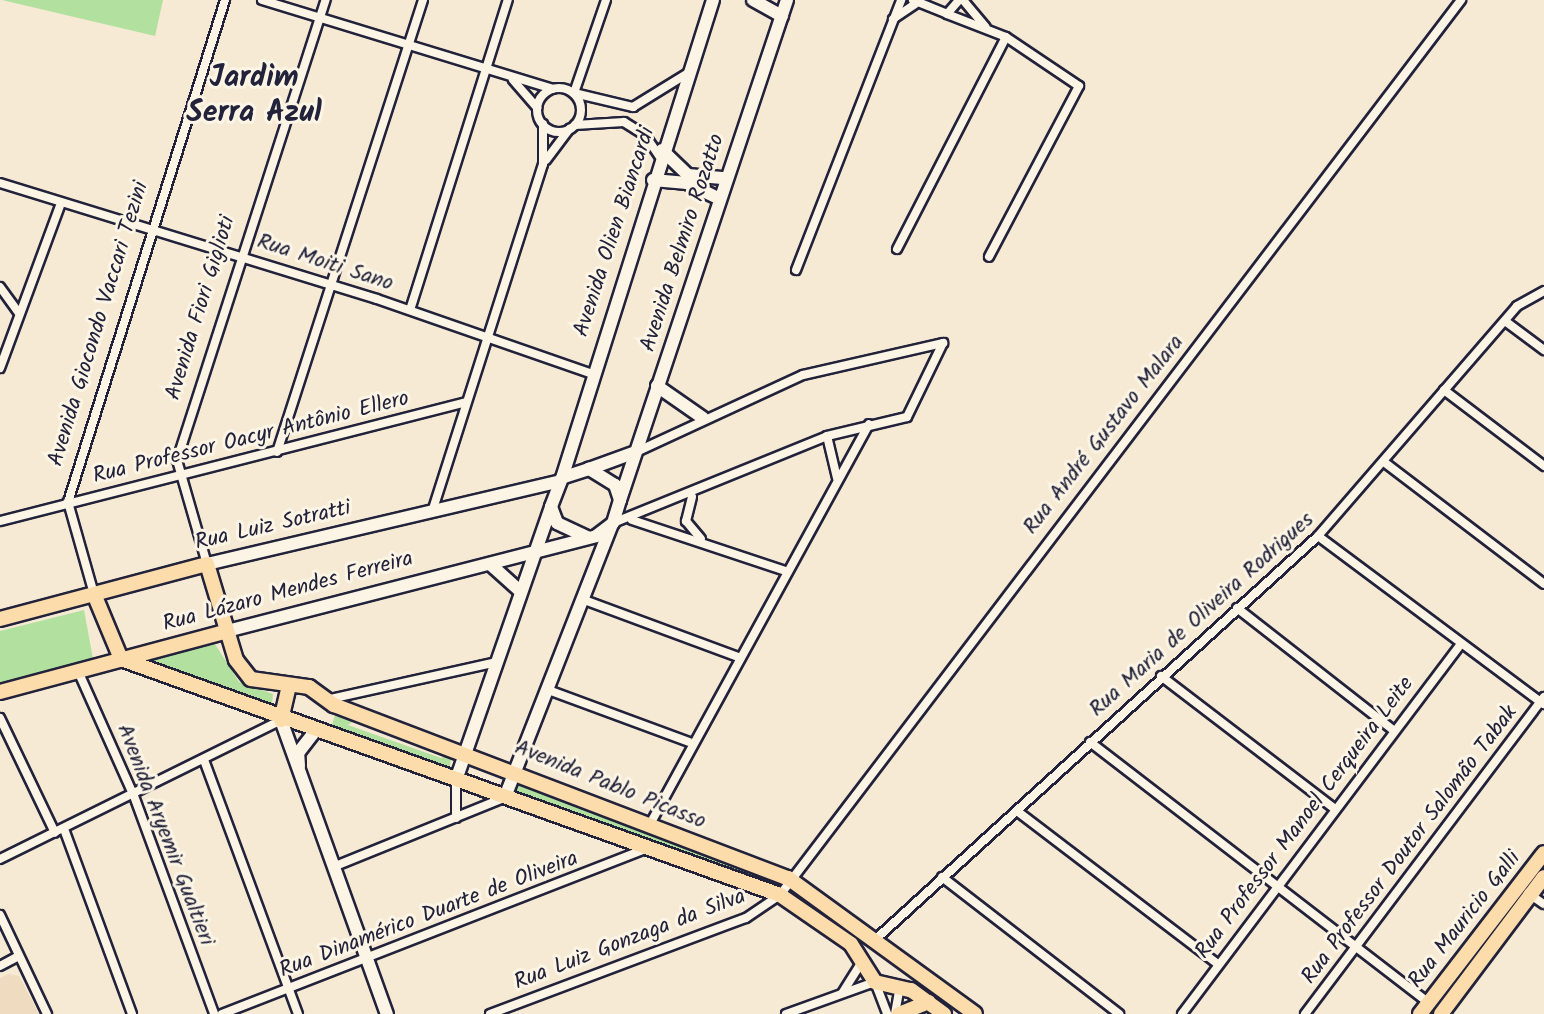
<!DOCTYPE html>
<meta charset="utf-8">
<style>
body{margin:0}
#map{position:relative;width:1544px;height:1014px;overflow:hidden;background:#f6ead4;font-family:Kalam,sans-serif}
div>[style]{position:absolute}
.built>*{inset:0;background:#efdcc0}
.green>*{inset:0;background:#b1e09f}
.roads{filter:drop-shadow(2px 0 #22223b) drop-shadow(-2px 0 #22223b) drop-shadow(0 2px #22223b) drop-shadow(0 -2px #22223b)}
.street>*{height:8px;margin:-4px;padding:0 4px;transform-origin:4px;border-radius:4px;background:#fcf5e5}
.street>.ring{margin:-4px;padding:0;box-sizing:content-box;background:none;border:8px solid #fcf5e5;border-radius:50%}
.secondary>*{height:12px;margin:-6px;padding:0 6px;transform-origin:6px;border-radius:6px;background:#fcf5e5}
.primary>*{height:14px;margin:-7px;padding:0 7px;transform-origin:7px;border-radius:7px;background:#fddcac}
span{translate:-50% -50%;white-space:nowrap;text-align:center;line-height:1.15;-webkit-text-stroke:6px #fcf5e5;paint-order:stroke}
.street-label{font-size:22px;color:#22223b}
.district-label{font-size:30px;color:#22223b;font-weight:700}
</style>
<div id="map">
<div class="built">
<div style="clip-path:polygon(8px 974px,19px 976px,39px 1014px,0 1014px,0 978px)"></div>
</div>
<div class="green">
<div style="clip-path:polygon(2px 0,163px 0,155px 36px)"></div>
<div style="clip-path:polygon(84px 610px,93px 659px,0 683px,0 631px)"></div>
<div style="clip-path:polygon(215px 644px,239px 682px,273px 694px,272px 704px,145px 661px)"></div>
<div style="clip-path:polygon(336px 712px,355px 720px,348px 725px,441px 758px,452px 753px,449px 772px,331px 728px)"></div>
<div style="clip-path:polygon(516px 781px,632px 827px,774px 880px,769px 884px,510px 793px)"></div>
</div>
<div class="roads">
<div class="street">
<div style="left:262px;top:0;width:304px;rotate:17deg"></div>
<div style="left:606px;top:0;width:98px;rotate:109deg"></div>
<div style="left:574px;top:93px;width:61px;rotate:13.3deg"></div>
<div style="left:633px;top:107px;width:65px;rotate:-31.7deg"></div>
<div style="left:913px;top:0;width:37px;rotate:22deg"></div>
<div style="left:947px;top:14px;width:18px;rotate:-49deg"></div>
<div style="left:963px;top:0;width:35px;rotate:50deg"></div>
<div style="left:947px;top:14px;width:63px;rotate:21.3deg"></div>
<div style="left:1006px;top:37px;width:88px;rotate:33.9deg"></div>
<div style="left:1079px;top:86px;width:193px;rotate:117.8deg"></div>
<div style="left:893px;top:19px;width:27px;rotate:-34deg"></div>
<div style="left:513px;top:80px;width:37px;rotate:49deg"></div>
<div class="ring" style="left:537px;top:88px;width:36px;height:36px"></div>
<div style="left:575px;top:125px;width:49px;rotate:-3.5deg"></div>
<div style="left:624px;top:122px;width:25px;rotate:32deg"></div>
<div style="left:645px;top:135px;width:27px;rotate:56deg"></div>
<div style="left:546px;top:160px;width:39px;rotate:-53deg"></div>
<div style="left:0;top:183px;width:394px;rotate:17.1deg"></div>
<div style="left:377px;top:299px;width:225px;rotate:19.2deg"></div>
<div style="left:897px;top:249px;width:238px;rotate:-62.8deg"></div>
<div style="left:796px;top:270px;width:290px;rotate:-68.7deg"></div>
<div style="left:0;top:287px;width:31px;rotate:54deg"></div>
<div style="left:410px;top:310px;width:325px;rotate:-72.5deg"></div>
<div style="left:1505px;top:321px;width:49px;rotate:36.6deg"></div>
<div style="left:0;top:368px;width:176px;rotate:-69.7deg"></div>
<div style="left:1444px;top:390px;width:126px;rotate:37.2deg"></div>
<div style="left:827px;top:436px;width:43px;rotate:76.6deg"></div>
<div style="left:277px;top:452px;width:475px;rotate:-72.1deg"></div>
<div style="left:636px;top:452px;width:184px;rotate:-24.8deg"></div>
<div style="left:803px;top:375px;width:144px;rotate:-12.9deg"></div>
<div style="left:1384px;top:462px;width:201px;rotate:37.3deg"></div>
<div style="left:692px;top:497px;width:25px;rotate:104deg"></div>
<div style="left:686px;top:521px;width:23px;rotate:50deg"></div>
<div style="left:432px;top:512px;width:365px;rotate:-72.3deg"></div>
<div style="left:543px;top:164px;width:40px;rotate:-90deg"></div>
<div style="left:632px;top:520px;width:161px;rotate:18.4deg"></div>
<div style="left:0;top:521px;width:479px;rotate:-14.3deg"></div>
<div style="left:613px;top:523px;width:231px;rotate:-22.1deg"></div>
<div style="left:827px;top:436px;width:82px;rotate:-13.4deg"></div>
<div style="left:907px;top:417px;width:82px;rotate:-64.1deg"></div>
<div style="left:1318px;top:536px;width:281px;rotate:36.7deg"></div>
<div style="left:207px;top:564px;width:108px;rotate:-106.1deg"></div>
<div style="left:177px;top:460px;width:484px;rotate:-72.1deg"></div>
<div style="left:94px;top:594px;width:96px;rotate:-105.8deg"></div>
<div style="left:68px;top:502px;width:526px;rotate:-72.63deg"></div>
<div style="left:584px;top:600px;width:164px;rotate:20.3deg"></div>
<div style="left:1237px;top:608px;width:198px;rotate:38deg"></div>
<div style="left:78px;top:671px;width:137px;rotate:65.9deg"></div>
<div style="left:134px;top:796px;width:232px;rotate:69.8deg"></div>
<div style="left:1161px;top:676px;width:219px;rotate:37.4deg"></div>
<div style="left:548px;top:690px;width:150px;rotate:20.2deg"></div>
<div style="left:330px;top:699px;width:167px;rotate:-12.5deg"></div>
<div style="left:0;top:718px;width:127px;rotate:64.4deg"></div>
<div style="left:1090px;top:742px;width:429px;rotate:37.6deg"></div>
<div style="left:204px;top:760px;width:271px;rotate:69.7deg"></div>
<div style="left:1017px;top:811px;width:253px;rotate:37.3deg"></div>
<div style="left:456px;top:818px;width:38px;rotate:-90deg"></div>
<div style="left:649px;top:826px;width:458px;rotate:-61.3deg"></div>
<div style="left:64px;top:829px;width:197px;rotate:69.8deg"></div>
<div style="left:0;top:859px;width:313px;rotate:-26.3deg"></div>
<div style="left:333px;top:867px;width:184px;rotate:-22deg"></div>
<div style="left:942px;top:877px;width:224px;rotate:37.7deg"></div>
<div style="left:1528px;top:893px;width:19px;rotate:35deg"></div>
<div style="left:0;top:915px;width:110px;rotate:64.6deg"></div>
<div style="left:877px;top:938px;width:597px;rotate:-42.35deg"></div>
<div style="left:1318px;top:536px;width:304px;rotate:-49.1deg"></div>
<div style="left:1517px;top:306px;width:31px;rotate:-29deg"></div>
<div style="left:0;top:966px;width:21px;rotate:-28deg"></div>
<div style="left:843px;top:992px;width:36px;rotate:-58deg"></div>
<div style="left:222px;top:1014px;width:455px;rotate:-21.3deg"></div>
<div style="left:490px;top:1014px;width:273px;rotate:-20.6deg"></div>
<div style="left:746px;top:918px;width:41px;rotate:-34.1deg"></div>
<div style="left:780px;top:895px;width:1125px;rotate:-52.73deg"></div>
<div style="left:786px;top:1014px;width:95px;rotate:-19.8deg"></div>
<div style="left:875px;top:982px;width:34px;rotate:69deg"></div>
<div style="left:895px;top:1014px;width:28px;rotate:-80deg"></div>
<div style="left:1182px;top:1014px;width:461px;rotate:-53deg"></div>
<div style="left:1305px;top:1014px;width:397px;rotate:-53deg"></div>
</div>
<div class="secondary">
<div style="left:753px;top:0;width:33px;rotate:29deg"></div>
<div style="left:662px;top:150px;width:36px;rotate:44deg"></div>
<div style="left:688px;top:175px;width:37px;rotate:5deg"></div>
<div style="left:653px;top:180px;width:34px;rotate:5deg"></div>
<div style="left:687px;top:183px;width:34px;rotate:26deg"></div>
<div style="left:657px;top:386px;width:56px;rotate:34.8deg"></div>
<div style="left:589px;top:469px;width:47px;rotate:-20deg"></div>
<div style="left:562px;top:478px;width:501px;rotate:-72.47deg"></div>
<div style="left:620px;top:500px;width:527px;rotate:-71.53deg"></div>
<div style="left:207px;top:564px;width:359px;rotate:-13.2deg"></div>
<div style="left:490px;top:564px;width:39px;rotate:42deg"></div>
<div style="left:227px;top:631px;width:381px;rotate:-14.4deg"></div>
<div style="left:596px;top:536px;width:21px;rotate:-37deg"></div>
<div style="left:613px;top:523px;width:24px;rotate:-73deg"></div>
<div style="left:620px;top:500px;width:16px;rotate:-108deg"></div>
<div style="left:615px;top:485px;width:31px;rotate:-148deg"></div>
<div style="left:589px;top:469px;width:28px;rotate:162deg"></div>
<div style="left:562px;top:478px;width:31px;rotate:111deg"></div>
<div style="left:551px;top:507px;width:17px;rotate:69deg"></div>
<div style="left:557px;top:523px;width:33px;rotate:25deg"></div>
<div style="left:281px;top:720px;width:313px;rotate:70.2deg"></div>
<div style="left:299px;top:766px;width:13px;rotate:-94deg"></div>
<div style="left:298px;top:753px;width:29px;rotate:-52deg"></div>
<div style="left:456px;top:780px;width:289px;rotate:-70.8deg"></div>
<div style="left:505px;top:797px;width:291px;rotate:-68.6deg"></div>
</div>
<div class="primary">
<div style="left:94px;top:594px;width:70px;rotate:67.4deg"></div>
<div style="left:121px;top:659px;width:700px;rotate:19.7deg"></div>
<div style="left:780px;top:895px;width:86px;rotate:34.6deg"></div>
<div style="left:851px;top:944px;width:45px;rotate:57.7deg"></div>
<div style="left:875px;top:982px;width:37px;rotate:13deg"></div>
<div style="left:911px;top:990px;width:41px;rotate:36deg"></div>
<div style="left:0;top:619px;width:214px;rotate:-14.9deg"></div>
<div style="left:207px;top:564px;width:100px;rotate:73.2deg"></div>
<div style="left:236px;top:660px;width:24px;rotate:52deg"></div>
<div style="left:251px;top:679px;width:59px;rotate:7.9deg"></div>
<div style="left:309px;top:687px;width:31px;rotate:36deg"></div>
<div style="left:334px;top:705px;width:486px;rotate:20.9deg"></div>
<div style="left:788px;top:878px;width:231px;rotate:36deg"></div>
<div style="left:0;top:692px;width:235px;rotate:-15deg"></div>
<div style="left:281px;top:720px;width:32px;rotate:-77deg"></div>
<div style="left:899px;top:1014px;width:32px;rotate:-22deg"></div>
<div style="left:1420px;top:1014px;width:203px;rotate:-52.4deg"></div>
<div style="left:1441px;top:1014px;width:171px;rotate:-53.1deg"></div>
</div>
</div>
<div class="street-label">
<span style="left:615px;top:232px;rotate:-72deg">Avenida Olien Biancardi</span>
<span style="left:683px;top:243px;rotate:-72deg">Avenida Belmiro Rozatto</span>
<span style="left:325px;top:263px;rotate:18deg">Rua Moiti Sano</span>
<span style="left:201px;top:308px;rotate:-73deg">Avenida Fiori Giglioti</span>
<span style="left:99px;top:324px;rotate:-73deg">Avenida Giocondo Vaccari Tezini</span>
<span style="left:1104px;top:435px;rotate:-52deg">Rua André Gustavo Malara</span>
<span style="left:251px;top:438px;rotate:-14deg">Rua Professor Oacyr Antônio Ellero</span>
<span style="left:273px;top:526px;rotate:-13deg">Rua Luiz Sotratti</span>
<span style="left:288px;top:592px;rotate:-15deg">Rua Lázaro Mendes Ferreira</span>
<span style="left:1202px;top:615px;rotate:-42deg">Rua Maria de Oliveira Rodrigues</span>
<span style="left:610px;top:785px;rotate:22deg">Avenida Pablo Picasso</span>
<span style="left:1305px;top:818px;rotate:-53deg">Rua Professor Manoel Cerqueira Leite</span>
<span style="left:165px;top:835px;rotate:69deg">Avenida Aryemir Gualtieri</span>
<span style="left:1410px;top:845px;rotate:-53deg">Rua Professor Doutor Salomão Tabak</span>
<span style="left:429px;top:915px;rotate:-21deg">Rua Dinamérico Duarte de Oliveira</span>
<span style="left:1465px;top:920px;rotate:-52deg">Rua Mauricio Galli</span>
<span style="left:630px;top:940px;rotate:-21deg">Rua Luiz Gonzaga da Silva</span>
</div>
<div class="district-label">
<span style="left:254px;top:95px">Jardim<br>Serra Azul</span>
</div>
</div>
